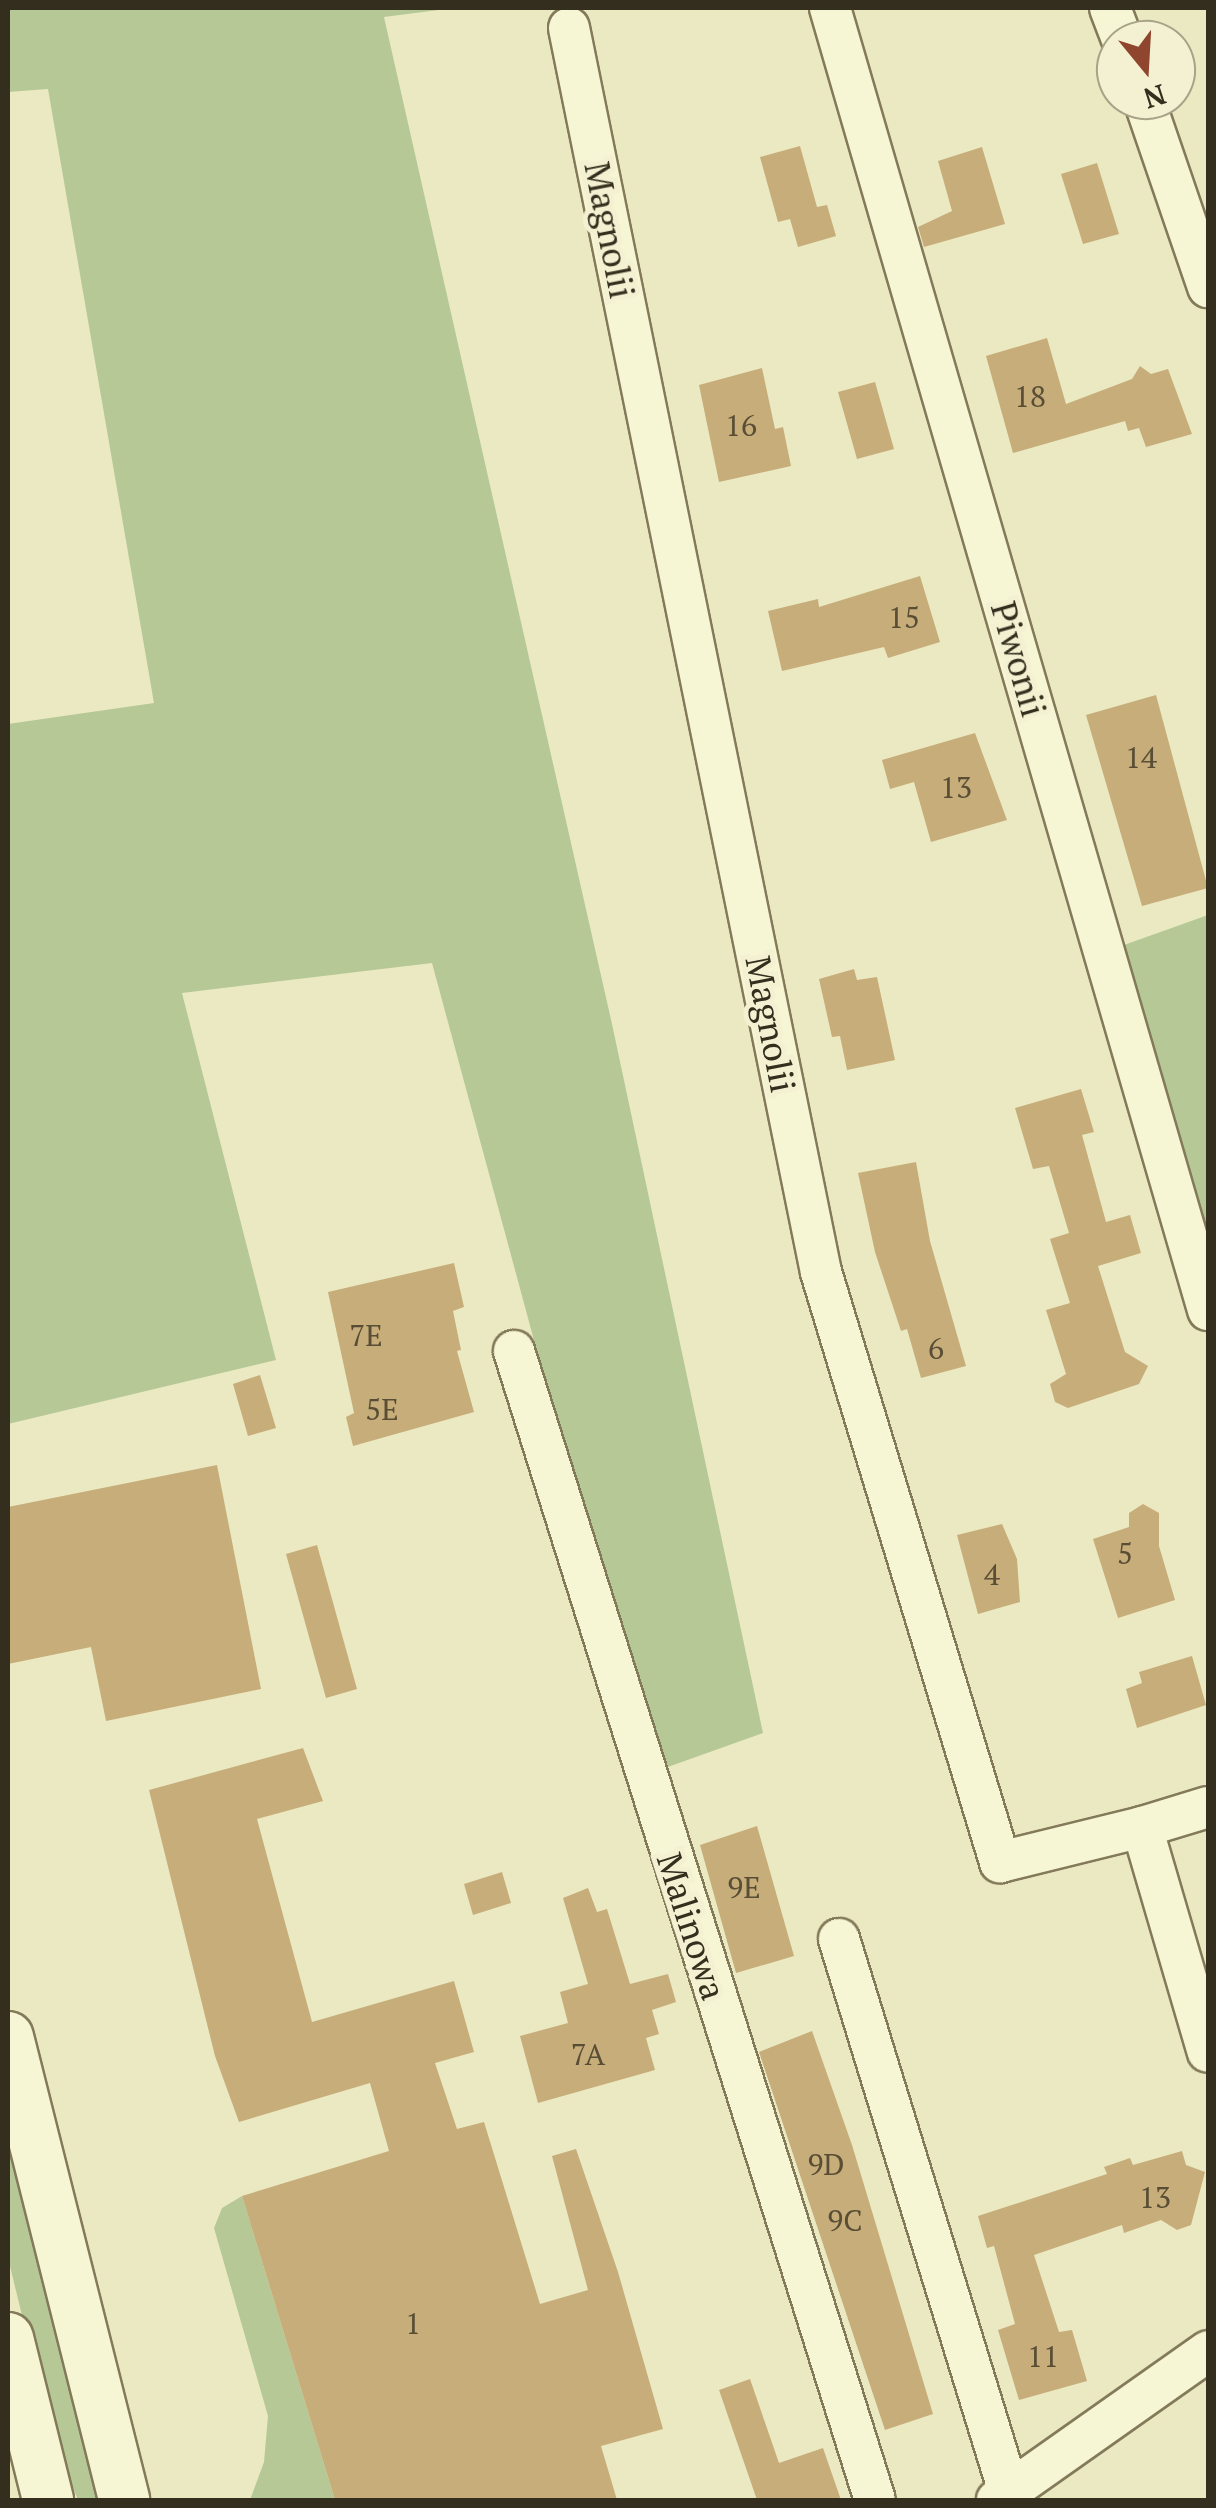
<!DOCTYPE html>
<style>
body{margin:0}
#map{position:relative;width:1216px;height:2508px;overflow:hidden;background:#ebe9c2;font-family:"PT Serif",serif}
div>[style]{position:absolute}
.green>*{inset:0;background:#b6c896}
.building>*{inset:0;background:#c7ad7a}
.roads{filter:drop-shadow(2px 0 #837a5a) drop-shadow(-2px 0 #837a5a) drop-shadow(0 2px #837a5a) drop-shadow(0 -2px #837a5a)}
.minor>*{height:40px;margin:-20px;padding:0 20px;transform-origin:20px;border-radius:20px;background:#f6f5d4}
.tertiary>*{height:50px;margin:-25px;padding:0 25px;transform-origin:25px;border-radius:25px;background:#f6f5d4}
span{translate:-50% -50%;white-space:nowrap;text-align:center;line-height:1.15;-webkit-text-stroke:10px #f3f1d1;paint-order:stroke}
.number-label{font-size:30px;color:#594e35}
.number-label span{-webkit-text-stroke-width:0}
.street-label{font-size:35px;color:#342e1e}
.frame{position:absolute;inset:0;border:10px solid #342e1e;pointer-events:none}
.north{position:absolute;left:1096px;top:20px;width:100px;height:100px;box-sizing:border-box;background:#f3f1d1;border:2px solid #a7a389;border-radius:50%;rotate:162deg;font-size:28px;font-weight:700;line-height:40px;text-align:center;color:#342e1e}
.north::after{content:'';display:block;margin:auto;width:35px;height:45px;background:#8f452e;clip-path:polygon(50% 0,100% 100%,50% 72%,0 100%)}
</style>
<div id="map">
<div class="green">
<div style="clip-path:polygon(8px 8px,454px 8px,384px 17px,612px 1024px,763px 1733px,651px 1773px,432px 963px,182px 993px,276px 1360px,8px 1424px,8px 724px,154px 703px,48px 89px,8px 92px)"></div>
<div style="clip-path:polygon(1208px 915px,1208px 1238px,1124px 945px)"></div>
<div style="clip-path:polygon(8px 2123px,102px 2500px,78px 2500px,49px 2426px,8px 2258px)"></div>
<div style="clip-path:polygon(242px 2196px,335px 2500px,250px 2500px,264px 2462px,268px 2416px,214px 2228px,222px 2208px)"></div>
</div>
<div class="building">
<div style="clip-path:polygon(800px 146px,817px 207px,827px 205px,836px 236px,798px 247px,790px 219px,778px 222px,760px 157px)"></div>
<div style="clip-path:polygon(982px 147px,1005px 224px,924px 247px,918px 227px,952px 211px,938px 161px)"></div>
<div style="clip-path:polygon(1097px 163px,1119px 234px,1083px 244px,1061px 174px)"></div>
<div style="clip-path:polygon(1047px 338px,1066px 404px,1132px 379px,1140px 366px,1151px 374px,1168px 369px,1192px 434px,1146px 447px,1139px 428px,1128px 431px,1125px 421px,1013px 453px,986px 356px)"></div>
<div style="clip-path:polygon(762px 368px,775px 429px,783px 427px,791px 466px,719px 482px,699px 385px)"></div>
<div style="clip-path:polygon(875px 382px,894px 449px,857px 459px,838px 392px)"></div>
<div style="clip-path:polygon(920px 576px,940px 642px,888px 658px,884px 647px,782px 671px,768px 611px,818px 599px,819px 607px)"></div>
<div style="clip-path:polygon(1156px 695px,1208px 888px,1142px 906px,1086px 715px)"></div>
<div style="clip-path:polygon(975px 733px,1007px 820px,931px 842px,914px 782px,890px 789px,882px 760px)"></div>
<div style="clip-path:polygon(854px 969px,857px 980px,877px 977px,895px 1060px,847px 1070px,840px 1036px,832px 1037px,819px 979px)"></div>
<div style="clip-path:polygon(1081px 1089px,1094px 1132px,1082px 1135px,1106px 1222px,1130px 1215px,1141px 1253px,1098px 1266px,1125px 1352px,1148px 1366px,1139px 1384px,1068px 1408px,1055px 1402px,1050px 1384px,1066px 1374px,1046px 1310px,1070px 1303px,1050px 1239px,1069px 1233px,1049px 1166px,1033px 1169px,1015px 1108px)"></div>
<div style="clip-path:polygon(916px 1162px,930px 1241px,966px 1366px,921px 1378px,907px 1329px,901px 1331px,875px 1252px,858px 1173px)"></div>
<div style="clip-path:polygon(454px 1263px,464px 1307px,453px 1311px,461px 1350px,457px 1351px,474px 1412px,353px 1446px,346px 1417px,354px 1413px,328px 1292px)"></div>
<div style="clip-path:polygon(260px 1375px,276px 1428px,248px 1436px,233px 1384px)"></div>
<div style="clip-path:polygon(217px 1465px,261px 1689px,106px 1721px,91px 1647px,8px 1664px,8px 1507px)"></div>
<div style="clip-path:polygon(1143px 1504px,1159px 1513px,1159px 1546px,1175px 1600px,1118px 1618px,1093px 1539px,1129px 1527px,1129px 1513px)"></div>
<div style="clip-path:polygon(1002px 1524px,1017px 1559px,1020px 1602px,978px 1614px,957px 1535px)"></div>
<div style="clip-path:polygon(317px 1545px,357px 1689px,326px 1698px,286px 1554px)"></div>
<div style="clip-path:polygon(1192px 1656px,1206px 1705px,1137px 1728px,1126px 1689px,1142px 1683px,1139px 1672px)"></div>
<div style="clip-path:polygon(303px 1748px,323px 1801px,257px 1819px,312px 2022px,454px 1981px,474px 2052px,435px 2063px,457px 2129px,484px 2122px,540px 2304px,588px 2290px,552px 2156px,576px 2149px,618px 2272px,663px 2429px,601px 2446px,617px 2500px,335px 2500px,242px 2196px,389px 2151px,370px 2083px,239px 2122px,215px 2056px,149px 1790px)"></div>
<div style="clip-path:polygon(757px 1826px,794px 1956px,736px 1973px,700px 1845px)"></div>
<div style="clip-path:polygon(502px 1872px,511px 1903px,473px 1915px,464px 1884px)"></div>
<div style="clip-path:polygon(588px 1888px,597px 1912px,607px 1909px,630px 1984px,668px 1974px,676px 2002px,652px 2010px,659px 2034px,646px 2038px,655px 2070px,538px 2103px,520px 2036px,568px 2023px,560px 1992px,588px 1984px,563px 1898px)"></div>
<div style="clip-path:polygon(812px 2031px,852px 2145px,933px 2414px,885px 2430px,759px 2052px)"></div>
<div style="clip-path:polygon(1182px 2151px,1186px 2165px,1205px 2172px,1191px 2225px,1177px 2230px,1161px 2220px,1124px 2233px,1122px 2225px,1034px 2255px,1059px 2332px,1072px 2330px,1087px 2381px,1019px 2400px,998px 2330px,1015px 2324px,994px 2246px,987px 2248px,978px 2216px,1107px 2174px,1104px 2167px,1130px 2158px,1133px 2165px)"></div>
<div style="clip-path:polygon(750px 2379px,779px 2463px,823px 2448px,841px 2500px,757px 2500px,719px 2390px)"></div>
</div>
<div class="roads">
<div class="minor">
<div style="left:830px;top:8px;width:1356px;rotate:73.81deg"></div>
<div style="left:1110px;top:8px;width:34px;rotate:69deg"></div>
<div style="left:569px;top:28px;width:1269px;rotate:78.55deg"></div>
<div style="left:821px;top:1272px;width:617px;rotate:73.12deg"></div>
<div style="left:1000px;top:1862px;width:146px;rotate:-13.8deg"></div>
<div style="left:1144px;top:100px;width:198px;rotate:71.1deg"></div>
<div style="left:514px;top:1351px;width:1204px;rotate:72.56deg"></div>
<div style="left:1208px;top:1807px;width:69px;rotate:163.1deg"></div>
<div style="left:1142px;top:1827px;width:234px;rotate:73.7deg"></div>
<div style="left:839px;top:1939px;width:579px;rotate:72.91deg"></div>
<div style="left:997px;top:2500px;width:258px;rotate:-35.2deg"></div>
</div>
<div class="tertiary">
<div style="left:8px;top:2037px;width:477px;rotate:75.9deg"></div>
<div style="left:8px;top:2338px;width:167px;rotate:76.1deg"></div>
</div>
</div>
<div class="number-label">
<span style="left:1030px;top:396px">18</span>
<span style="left:741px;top:425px">16</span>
<span style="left:904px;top:617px">15</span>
<span style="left:1141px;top:757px">14</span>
<span style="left:956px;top:787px">13</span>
<span style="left:366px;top:1335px">7E</span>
<span style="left:936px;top:1348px">6</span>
<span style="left:382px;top:1409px">5E</span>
<span style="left:1125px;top:1553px">5</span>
<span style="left:992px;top:1574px">4</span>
<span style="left:744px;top:1887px">9E</span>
<span style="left:588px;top:2054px">7A</span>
<span style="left:826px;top:2164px">9D</span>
<span style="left:1155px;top:2197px">13</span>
<span style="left:845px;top:2220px">9C</span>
<span style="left:413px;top:2323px">1</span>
<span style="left:1043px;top:2356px">11</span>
</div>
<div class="street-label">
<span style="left:610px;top:230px;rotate:79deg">Magnolii</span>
<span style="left:1019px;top:659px;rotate:74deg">Piwonii</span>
<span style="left:771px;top:1024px;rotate:79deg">Magnolii</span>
<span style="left:692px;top:1926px;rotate:72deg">Malinowa</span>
</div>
<div class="frame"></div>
<div class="north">N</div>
</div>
